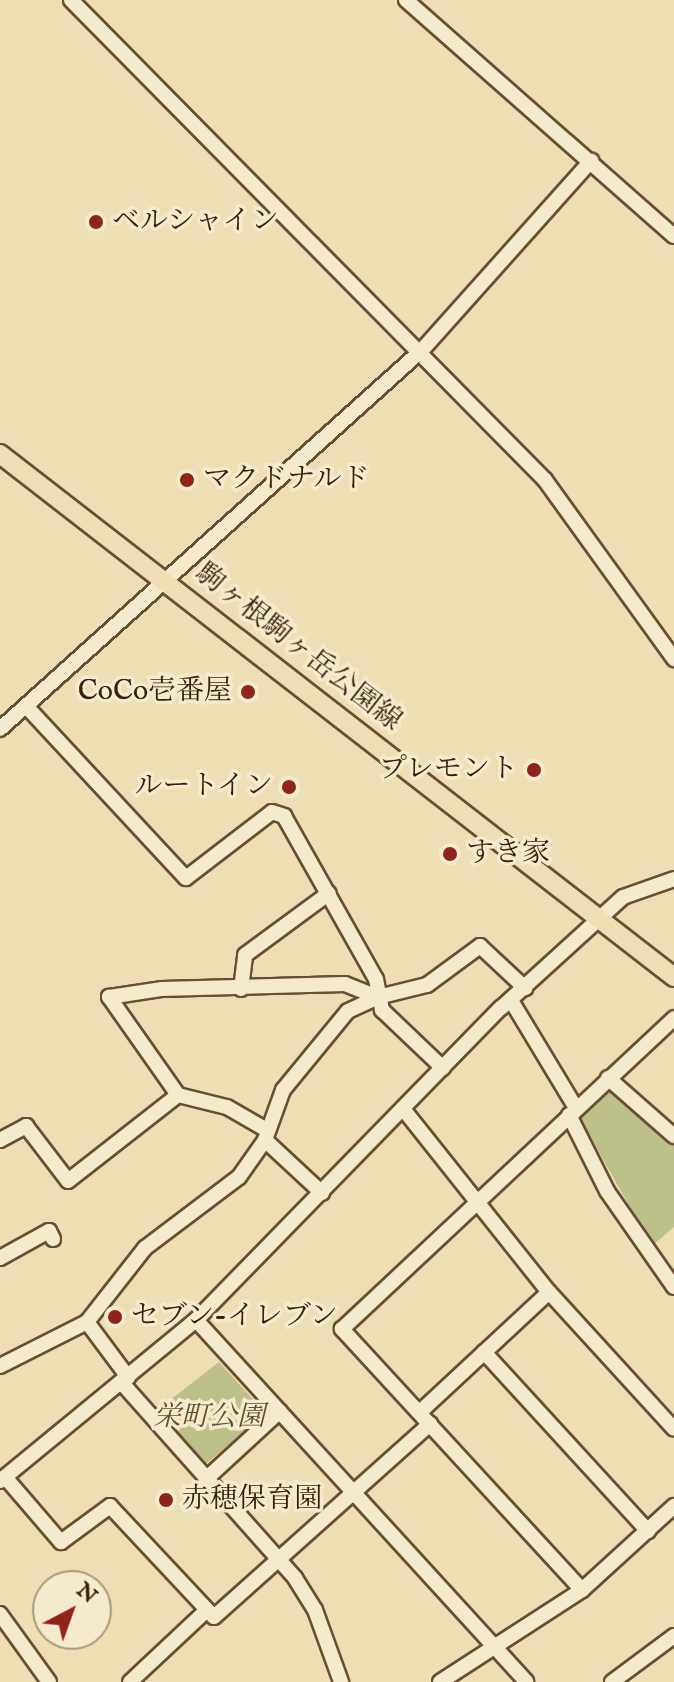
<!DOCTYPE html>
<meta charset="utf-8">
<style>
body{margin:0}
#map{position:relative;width:674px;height:1682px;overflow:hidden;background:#eedeb4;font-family:"IM FELL English","Noto Serif JP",serif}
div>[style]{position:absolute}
.green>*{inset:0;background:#bec089}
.roads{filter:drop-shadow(2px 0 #684e33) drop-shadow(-2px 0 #684e33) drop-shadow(0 2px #684e33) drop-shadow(0 -2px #684e33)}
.minor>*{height:14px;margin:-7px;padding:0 7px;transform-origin:7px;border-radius:7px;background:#f4eace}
.major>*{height:18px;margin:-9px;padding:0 9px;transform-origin:9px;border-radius:9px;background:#eedeb4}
.dots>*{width:22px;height:22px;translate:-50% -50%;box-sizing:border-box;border:4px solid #f4eace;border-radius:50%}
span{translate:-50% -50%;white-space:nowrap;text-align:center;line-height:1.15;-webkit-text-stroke:7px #f4eace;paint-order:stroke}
.poi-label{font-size:28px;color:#3b1e08}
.left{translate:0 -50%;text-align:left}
.right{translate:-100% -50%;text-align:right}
.street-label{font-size:28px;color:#3b1e08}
.park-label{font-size:28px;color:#624f2f;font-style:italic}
.north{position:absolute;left:32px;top:1570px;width:80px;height:80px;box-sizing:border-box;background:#f4eace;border:2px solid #aa987f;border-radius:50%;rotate:41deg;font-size:22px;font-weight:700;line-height:32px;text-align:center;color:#3b1e08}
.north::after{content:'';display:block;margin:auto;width:28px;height:36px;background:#8f2418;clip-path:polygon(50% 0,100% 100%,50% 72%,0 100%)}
</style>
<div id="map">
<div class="green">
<div style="clip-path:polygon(607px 1089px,674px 1143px,674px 1227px,652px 1246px,580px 1119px)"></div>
<div style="clip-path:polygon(219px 1362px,267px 1415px,202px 1467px,152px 1414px)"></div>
</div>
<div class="roads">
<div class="minor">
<div style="left:71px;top:0;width:675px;rotate:45.36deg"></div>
<div style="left:545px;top:480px;width:221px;rotate:54.2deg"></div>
<div style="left:406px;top:0;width:357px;rotate:41.4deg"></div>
<div style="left:26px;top:706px;width:235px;rotate:47.1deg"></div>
<div style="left:186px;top:878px;width:108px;rotate:-37.5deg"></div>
<div style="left:272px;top:812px;width:13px;rotate:18deg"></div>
<div style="left:284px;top:816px;width:187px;rotate:60.6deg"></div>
<div style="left:376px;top:979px;width:32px;rotate:79deg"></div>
<div style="left:382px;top:1010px;width:84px;rotate:43.6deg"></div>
<div style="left:0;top:729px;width:567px;rotate:-41.93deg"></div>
<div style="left:422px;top:350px;width:254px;rotate:-48.2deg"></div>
<div style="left:241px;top:989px;width:34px;rotate:-83deg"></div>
<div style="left:245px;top:955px;width:104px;rotate:-36.4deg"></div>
<div style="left:512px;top:1002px;width:124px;rotate:58.9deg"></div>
<div style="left:608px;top:1078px;width:88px;rotate:41.3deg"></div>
<div style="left:178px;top:1095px;width:120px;rotate:-125.1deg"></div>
<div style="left:109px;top:997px;width:54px;rotate:-8.6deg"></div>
<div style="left:162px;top:989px;width:183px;rotate:-1.6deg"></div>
<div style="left:345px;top:984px;width:35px;rotate:22deg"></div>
<div style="left:378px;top:997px;width:50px;rotate:-13.8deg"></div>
<div style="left:427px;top:985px;width:66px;rotate:-36.3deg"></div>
<div style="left:480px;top:946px;width:62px;rotate:43deg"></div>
<div style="left:404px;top:1110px;width:233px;rotate:51.5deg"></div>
<div style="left:549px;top:1292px;width:185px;rotate:47.6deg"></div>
<div style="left:569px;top:1115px;width:85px;rotate:63.4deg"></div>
<div style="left:607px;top:1191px;width:117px;rotate:55.1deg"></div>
<div style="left:0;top:1140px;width:30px;rotate:-28deg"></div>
<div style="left:26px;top:1126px;width:69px;rotate:52.6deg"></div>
<div style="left:68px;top:1181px;width:140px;rotate:-38deg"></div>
<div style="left:178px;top:1095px;width:50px;rotate:13.8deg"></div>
<div style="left:227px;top:1107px;width:44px;rotate:30.1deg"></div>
<div style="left:265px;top:1140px;width:78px;rotate:42.9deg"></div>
<div style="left:0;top:1258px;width:56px;rotate:-28.9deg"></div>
<div style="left:49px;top:1231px;width:9px;rotate:63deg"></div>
<div style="left:196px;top:1320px;width:490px;rotate:47.6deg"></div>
<div style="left:87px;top:1322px;width:69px;rotate:53.3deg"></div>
<div style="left:484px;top:1352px;width:243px;rotate:47.5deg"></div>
<div style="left:0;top:1366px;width:97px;rotate:-26.8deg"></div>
<div style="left:87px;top:1322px;width:94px;rotate:-51.9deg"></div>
<div style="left:145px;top:1248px;width:118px;rotate:-37.1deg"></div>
<div style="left:239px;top:1177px;width:45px;rotate:-54.9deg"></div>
<div style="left:265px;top:1140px;width:53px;rotate:-70.2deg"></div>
<div style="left:283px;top:1090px;width:102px;rotate:-50.6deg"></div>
<div style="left:348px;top:1011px;width:33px;rotate:-25deg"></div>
<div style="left:122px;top:1383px;width:261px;rotate:48.4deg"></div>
<div style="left:295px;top:1578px;width:38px;rotate:58deg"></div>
<div style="left:315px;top:1610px;width:77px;rotate:70.1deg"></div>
<div style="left:420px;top:1412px;width:176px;rotate:-42.9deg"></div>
<div style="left:5px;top:1477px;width:86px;rotate:49.3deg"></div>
<div style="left:61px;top:1542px;width:61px;rotate:-36.3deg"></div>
<div style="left:110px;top:1506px;width:152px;rotate:46.9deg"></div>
<div style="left:214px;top:1617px;width:290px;rotate:-41.8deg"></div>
<div style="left:206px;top:1479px;width:100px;rotate:-42.6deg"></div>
<div style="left:0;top:1481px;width:254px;rotate:-39.4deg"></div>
<div style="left:196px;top:1320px;width:436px;rotate:-45.7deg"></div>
<div style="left:501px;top:1008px;width:165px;rotate:-42.3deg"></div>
<div style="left:623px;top:897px;width:54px;rotate:-19.4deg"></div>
<div style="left:582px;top:1590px;width:355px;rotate:-132.6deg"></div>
<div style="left:342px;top:1329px;width:455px;rotate:-43.1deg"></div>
<div style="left:0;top:1614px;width:84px;rotate:54.2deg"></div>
<div style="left:130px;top:1682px;width:104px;rotate:-43.1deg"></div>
<div style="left:440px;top:1682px;width:169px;rotate:-32.9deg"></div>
<div style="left:582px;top:1590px;width:125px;rotate:-42.4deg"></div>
<div style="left:612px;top:1682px;width:77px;rotate:-36.6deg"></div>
</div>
<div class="major">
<div style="left:0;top:454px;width:853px;rotate:37.81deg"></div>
</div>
</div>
<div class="dots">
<div style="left:96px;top:222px;background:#8f2418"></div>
<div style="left:187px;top:480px;background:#8f2418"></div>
<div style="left:248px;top:692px;background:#8f2418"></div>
<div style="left:534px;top:770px;background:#8f2418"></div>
<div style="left:289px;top:787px;background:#8f2418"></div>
<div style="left:450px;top:854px;background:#8f2418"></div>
<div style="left:115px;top:1317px;background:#8f2418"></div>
<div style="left:166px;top:1500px;background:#8f2418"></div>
</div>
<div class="poi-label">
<span class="left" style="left:112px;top:222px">ベルシャイン</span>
<span class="left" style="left:203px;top:480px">マクドナルド</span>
<span class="right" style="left:232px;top:692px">CoCo壱番屋</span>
<span class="right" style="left:518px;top:770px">プレモント</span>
<span class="right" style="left:273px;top:787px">ルートイン</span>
<span class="left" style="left:466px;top:854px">すき家</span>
<span class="left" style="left:131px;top:1317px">セブン-イレブン</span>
<span class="left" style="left:182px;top:1500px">赤穂保育園</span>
</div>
<div class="street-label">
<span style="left:298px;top:648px;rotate:38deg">駒ヶ根駒ヶ岳公園線</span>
</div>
<div class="park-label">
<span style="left:209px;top:1418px">栄町公園</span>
</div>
<div class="north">N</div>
</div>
